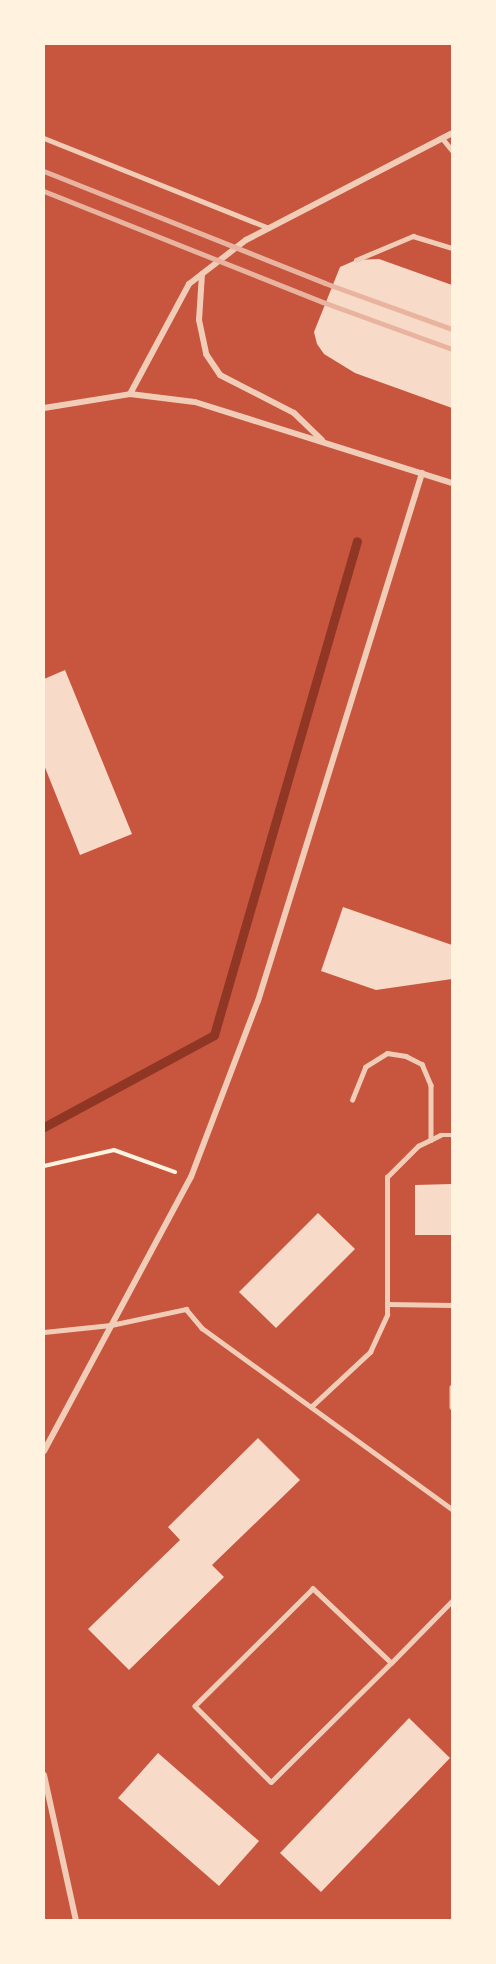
<!DOCTYPE html>
<style>
body{margin:0}
#map{position:relative;width:496px;height:1964px;overflow:hidden;background:#c8553d;font-family:"DM Sans",sans-serif}
div>[style]{position:absolute}
.stream>*{height:9px;margin:-4.5px;padding:0 4.5px;transform-origin:4.5px;border-radius:4.5px;background:#8f3625}
.building>*{inset:0;background:#f7dbc8}
.path>*{height:4px;margin:-2px;padding:0 2px;transform-origin:2px;border-radius:2px;background:#fff3e0}
.service>*{height:4.5px;margin:-2.25px;padding:0 2.25px;transform-origin:2.25px;border-radius:2.25px;background:#f1ccb7}
.minor>*{height:6px;margin:-3px;padding:0 3px;transform-origin:3px;border-radius:3px;background:#f1ccb7}
.rail>*{height:4.5px;margin:-2.25px;padding:0 2.25px;transform-origin:2.25px;border-radius:2.25px;background:#e9b49f}
span{translate:-50% -50%;white-space:nowrap;text-align:center;line-height:1.15;-webkit-text-stroke:6px #fff3e0;paint-order:stroke}
.frame{position:absolute;inset:0;border:45px solid #fff3e0;pointer-events:none}
</style>
<div id="map">
<div class="stream">
<div style="left:44px;top:1127px;width:193px;rotate:-28.4deg"></div>
<div style="left:214px;top:1035px;width:514px;rotate:-73.86deg"></div>
</div>
<div class="building">
<div style="clip-path:polygon(379px 259px,452px 285px,452px 408px,355px 373px,324px 354px,317px 344px,314px 332px,340px 267px,356px 260px)"></div>
<div style="clip-path:polygon(65px 670px,132px 834px,80px 855px,44px 765px,44px 679px)"></div>
<div style="clip-path:polygon(343px 907px,452px 945px,452px 979px,376px 990px,321px 971px)"></div>
<div style="clip-path:polygon(452px 1184px,452px 1235px,415px 1235px,415px 1185px)"></div>
<div style="clip-path:polygon(318px 1213px,355px 1249px,276px 1328px,239px 1292px)"></div>
<div style="clip-path:polygon(258px 1438px,300px 1480px,212px 1565px,224px 1577px,129px 1670px,88px 1629px,180px 1540px,168px 1527px)"></div>
<div style="clip-path:polygon(409px 1718px,450px 1758px,321px 1892px,280px 1853px)"></div>
<div style="clip-path:polygon(158px 1753px,259px 1841px,219px 1886px,118px 1798px)"></div>
</div>
<div class="path">
<div style="left:44px;top:1166px;width:72px;rotate:-12.9deg"></div>
<div style="left:114px;top:1150px;width:65px;rotate:19.8deg"></div>
</div>
<div class="service">
<div style="left:44px;top:138px;width:242px;rotate:21.8deg"></div>
<div style="left:443px;top:139px;width:14px;rotate:51deg"></div>
<div style="left:356px;top:260px;width:62px;rotate:-22.8deg"></div>
<div style="left:413px;top:236px;width:41px;rotate:17.1deg"></div>
<div style="left:352px;top:1100px;width:35px;rotate:-68deg"></div>
<div style="left:365px;top:1067px;width:26px;rotate:-32deg"></div>
<div style="left:387px;top:1053px;width:19px;rotate:9deg"></div>
<div style="left:406px;top:1056px;width:18px;rotate:27deg"></div>
<div style="left:422px;top:1064px;width:23px;rotate:67deg"></div>
<div style="left:431px;top:1085px;width:55px;rotate:90deg"></div>
<div style="left:387px;top:1304px;width:65px;rotate:0.9deg"></div>
<div style="left:44px;top:1332px;width:67px;rotate:-6deg"></div>
<div style="left:111px;top:1325px;width:77px;rotate:-12deg"></div>
<div style="left:186px;top:1309px;width:25px;rotate:50deg"></div>
<div style="left:202px;top:1328px;width:309px;rotate:35.9deg"></div>
<div style="left:452px;top:1387px;width:20px;rotate:90deg"></div>
<div style="left:311px;top:1407px;width:81px;rotate:-43deg"></div>
<div style="left:370px;top:1352px;width:41px;rotate:-65.3deg"></div>
<div style="left:387px;top:1315px;width:138px;rotate:-90deg"></div>
<div style="left:387px;top:1177px;width:44px;rotate:-45deg"></div>
<div style="left:418px;top:1146px;width:25px;rotate:-26deg"></div>
<div style="left:441px;top:1135px;width:11px"></div>
<div style="left:391px;top:1663px;width:108px;rotate:-136.5deg"></div>
<div style="left:313px;top:1589px;width:166px;rotate:135.2deg"></div>
<div style="left:195px;top:1706px;width:107px;rotate:45deg"></div>
<div style="left:271px;top:1782px;width:169px;rotate:-44.8deg"></div>
<div style="left:391px;top:1663px;width:87px;rotate:-45.5deg"></div>
</div>
<div class="minor">
<div style="left:202px;top:274px;width:46px;rotate:93.7deg"></div>
<div style="left:199px;top:320px;width:35px;rotate:78deg"></div>
<div style="left:206px;top:354px;width:25px;rotate:56deg"></div>
<div style="left:220px;top:375px;width:83px;rotate:27.2deg"></div>
<div style="left:294px;top:413px;width:39px;rotate:44deg"></div>
<div style="left:130px;top:394px;width:125px;rotate:-61.8deg"></div>
<div style="left:189px;top:284px;width:72px;rotate:-37.7deg"></div>
<div style="left:246px;top:240px;width:232px;rotate:-27.4deg"></div>
<div style="left:44px;top:408px;width:87px;rotate:-9.2deg"></div>
<div style="left:130px;top:394px;width:65px;rotate:7deg"></div>
<div style="left:195px;top:402px;width:269px;rotate:17.5deg"></div>
<div style="left:44px;top:1451px;width:311px;rotate:-61.8deg"></div>
<div style="left:191px;top:1177px;width:188px;rotate:-69.2deg"></div>
<div style="left:258px;top:1001px;width:553px;rotate:-72.74deg"></div>
<div style="left:44px;top:1775px;width:148px;rotate:77.6deg"></div>
</div>
<div class="rail">
<div style="left:44px;top:171px;width:302px;rotate:21.7deg"></div>
<div style="left:325px;top:283px;width:135px;rotate:19.9deg"></div>
<div style="left:44px;top:191px;width:300px;rotate:21.7deg"></div>
<div style="left:323px;top:302px;width:137px;rotate:20deg"></div>
</div>
<div class="frame"></div>
</div>
